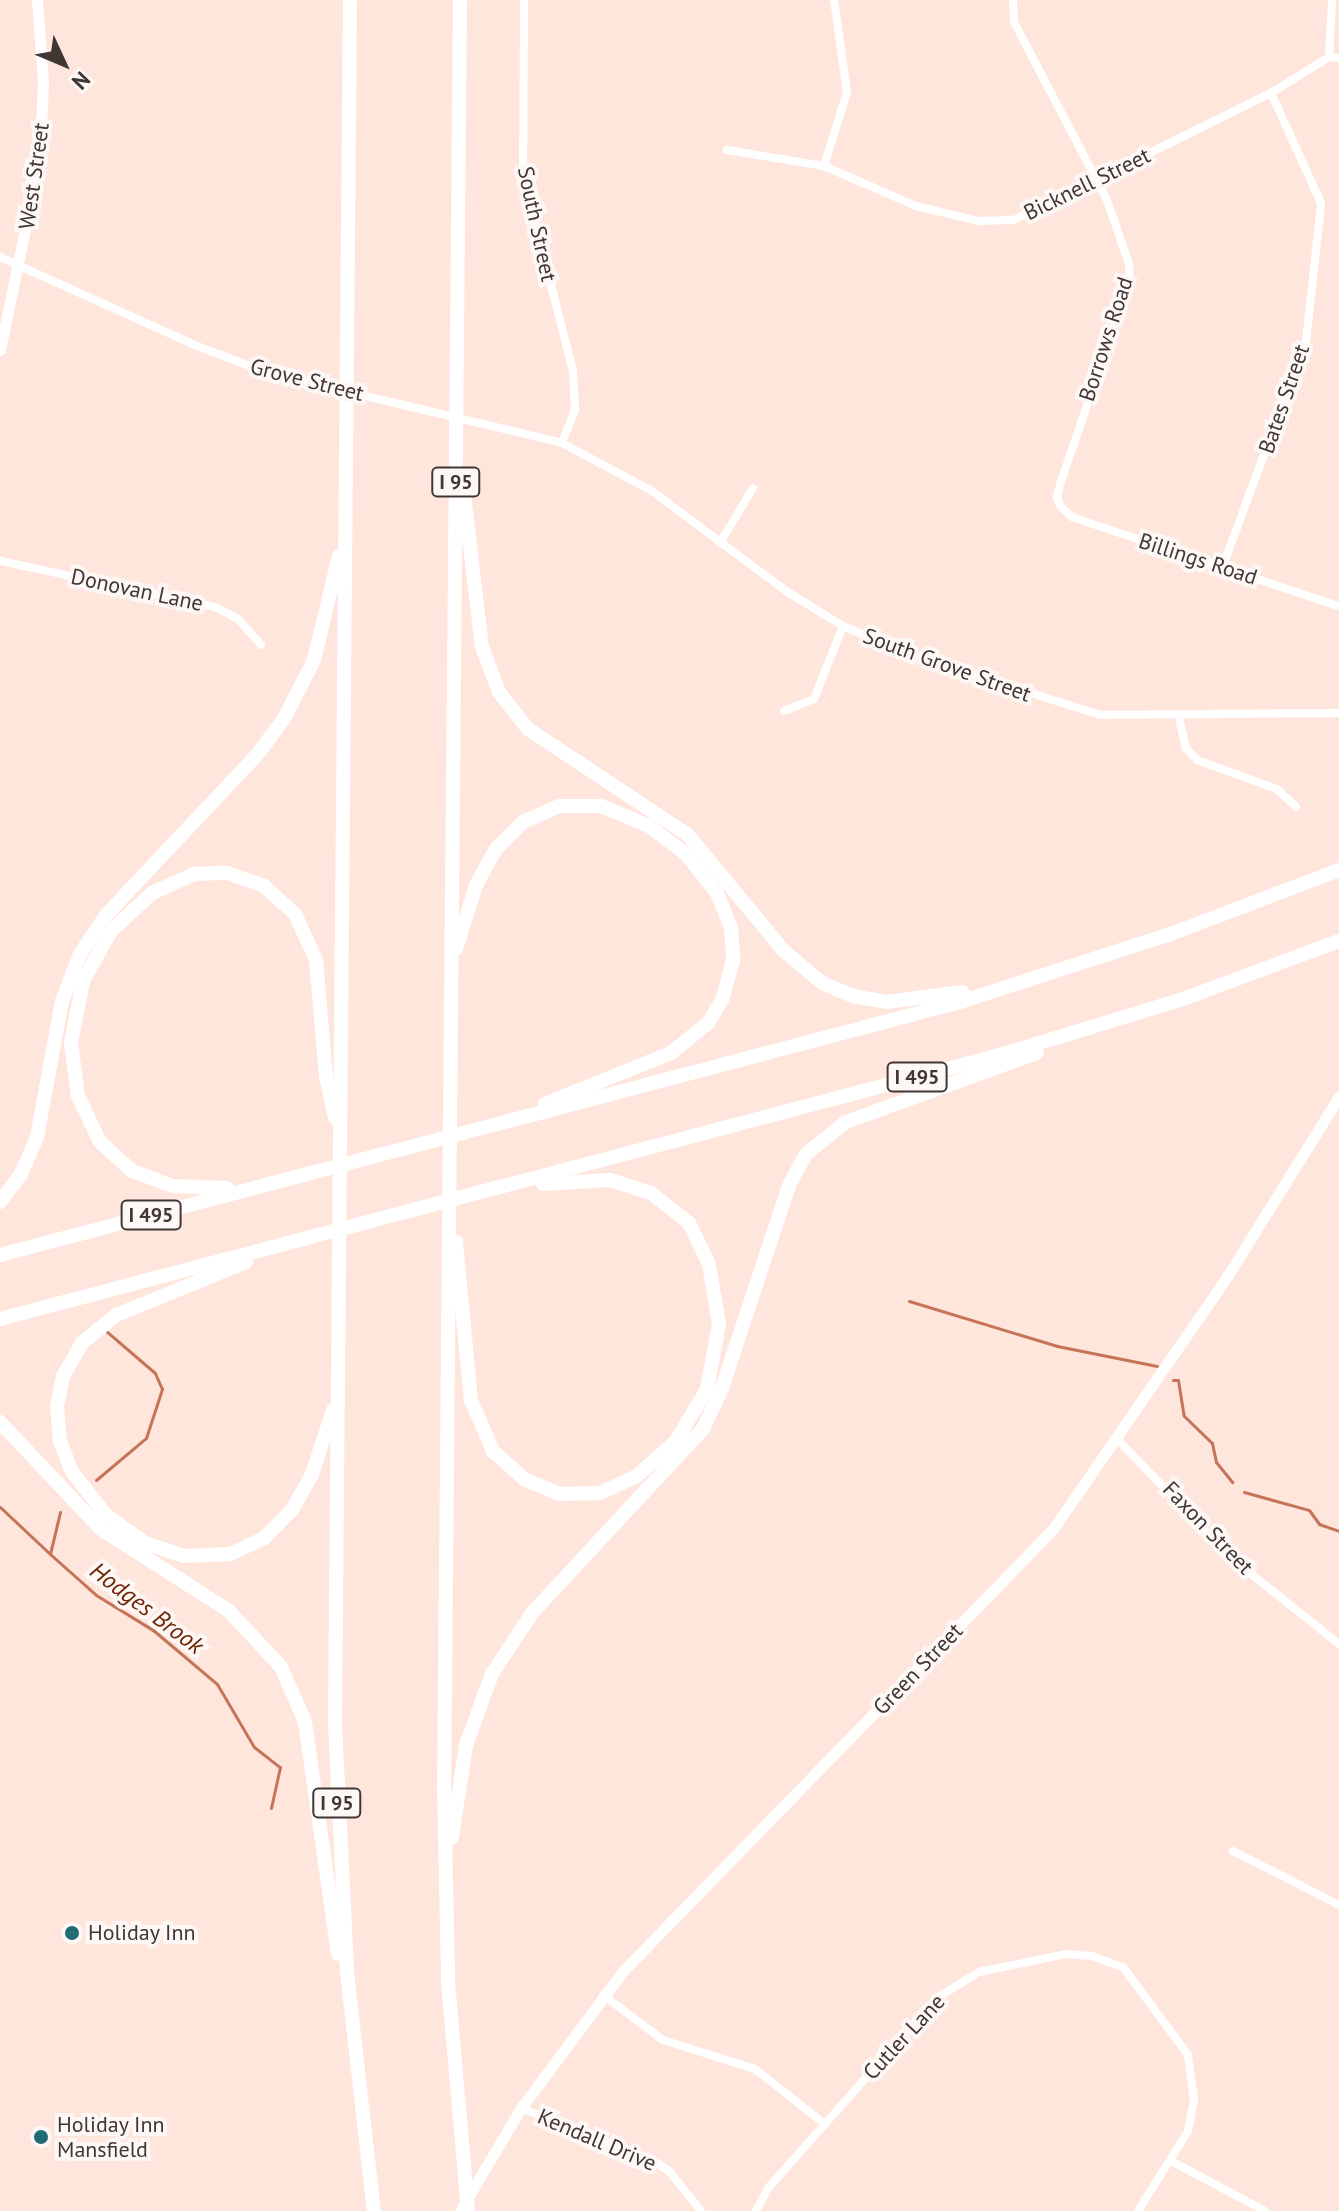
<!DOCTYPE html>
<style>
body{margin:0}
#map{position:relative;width:1339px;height:2211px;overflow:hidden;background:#ffe6dd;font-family:"PT Sans",sans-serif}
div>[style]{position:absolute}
.stream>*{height:3px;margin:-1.5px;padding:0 1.5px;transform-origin:1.5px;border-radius:1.5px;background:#c67458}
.street>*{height:8px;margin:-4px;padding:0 4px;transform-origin:4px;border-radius:4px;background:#fff}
.secondary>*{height:11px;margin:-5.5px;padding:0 5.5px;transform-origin:5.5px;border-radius:5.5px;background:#fff}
.highway>*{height:14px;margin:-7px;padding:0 7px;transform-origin:7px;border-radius:7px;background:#fff}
.dots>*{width:22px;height:22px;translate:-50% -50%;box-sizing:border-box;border:4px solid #fdf8f6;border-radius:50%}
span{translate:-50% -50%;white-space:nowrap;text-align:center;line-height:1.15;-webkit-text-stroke:8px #fdf8f6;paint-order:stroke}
.shield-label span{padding:2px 6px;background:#fdf8f6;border:2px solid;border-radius:6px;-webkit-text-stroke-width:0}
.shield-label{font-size:20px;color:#403633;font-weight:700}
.street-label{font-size:22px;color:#403633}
.poi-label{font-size:22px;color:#403633}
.left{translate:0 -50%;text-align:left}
.water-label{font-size:24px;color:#6f2505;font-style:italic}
.north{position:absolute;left:24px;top:24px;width:80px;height:80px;-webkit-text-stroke:6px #fdf8f6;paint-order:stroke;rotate:134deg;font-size:22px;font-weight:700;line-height:32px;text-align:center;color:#403633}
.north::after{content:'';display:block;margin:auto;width:28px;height:36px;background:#403633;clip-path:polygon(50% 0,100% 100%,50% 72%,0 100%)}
</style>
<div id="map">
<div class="stream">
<div style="left:909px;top:1301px;width:155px;rotate:16.9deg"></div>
<div style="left:1057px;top:1346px;width:102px;rotate:11.3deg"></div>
<div style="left:1173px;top:1380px;width:5px"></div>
<div style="left:1178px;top:1380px;width:36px;rotate:81deg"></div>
<div style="left:1184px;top:1416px;width:39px;rotate:44deg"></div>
<div style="left:1212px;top:1443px;width:19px;rotate:78deg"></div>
<div style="left:1216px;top:1462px;width:26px;rotate:51deg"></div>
<div style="left:96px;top:1480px;width:65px;rotate:-40deg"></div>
<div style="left:146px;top:1438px;width:52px;rotate:-71.9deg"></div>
<div style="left:162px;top:1389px;width:17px;rotate:-114deg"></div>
<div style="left:155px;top:1373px;width:65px;rotate:-139.4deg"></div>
<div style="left:1244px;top:1492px;width:67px;rotate:15.5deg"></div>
<div style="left:1309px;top:1510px;width:17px;rotate:54deg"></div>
<div style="left:1319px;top:1524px;width:21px;rotate:19deg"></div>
<div style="left:0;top:1507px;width:69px;rotate:43.2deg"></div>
<div style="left:60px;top:1512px;width:43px;rotate:103.4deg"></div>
<div style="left:50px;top:1554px;width:62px;rotate:41.7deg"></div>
<div style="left:96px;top:1595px;width:67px;rotate:31.6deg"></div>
<div style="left:153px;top:1630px;width:84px;rotate:40.2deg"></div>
<div style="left:217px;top:1684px;width:73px;rotate:59.6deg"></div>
<div style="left:254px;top:1747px;width:33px;rotate:38deg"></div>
<div style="left:280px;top:1767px;width:42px;rotate:102.4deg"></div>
</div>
<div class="street">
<div style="left:524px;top:0;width:175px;rotate:90.3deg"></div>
<div style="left:523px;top:175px;width:202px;rotate:75.7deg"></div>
<div style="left:573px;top:371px;width:39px;rotate:87deg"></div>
<div style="left:575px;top:410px;width:35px;rotate:112deg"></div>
<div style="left:1013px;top:0;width:22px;rotate:87deg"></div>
<div style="left:1014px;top:22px;width:201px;rotate:62.4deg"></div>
<div style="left:1107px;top:200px;width:68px;rotate:71deg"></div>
<div style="left:1129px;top:264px;width:16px;rotate:86deg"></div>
<div style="left:1130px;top:280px;width:213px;rotate:108.9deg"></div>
<div style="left:1061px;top:481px;width:16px;rotate:104deg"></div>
<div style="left:1057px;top:497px;width:11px;rotate:68deg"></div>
<div style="left:1061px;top:507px;width:15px;rotate:42deg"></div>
<div style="left:1072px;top:517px;width:280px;rotate:18.5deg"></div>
<div style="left:1329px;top:57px;width:57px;rotate:-87deg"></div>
<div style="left:727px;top:150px;width:98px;rotate:9.4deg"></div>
<div style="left:824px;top:166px;width:100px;rotate:23.5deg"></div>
<div style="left:916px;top:206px;width:65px;rotate:13.4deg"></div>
<div style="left:979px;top:221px;width:35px;rotate:-2deg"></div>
<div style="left:1014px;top:220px;width:287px;rotate:-26.3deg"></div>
<div style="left:1271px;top:93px;width:68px;rotate:-31.8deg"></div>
<div style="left:1329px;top:57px;width:10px;rotate:6deg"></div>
<div style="left:824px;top:166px;width:77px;rotate:-72.7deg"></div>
<div style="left:847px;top:92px;width:93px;rotate:-98deg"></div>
<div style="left:0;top:257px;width:216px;rotate:24.3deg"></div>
<div style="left:197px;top:346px;width:77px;rotate:20.6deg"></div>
<div style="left:269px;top:373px;width:301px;rotate:13.4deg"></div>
<div style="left:562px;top:443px;width:102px;rotate:28.1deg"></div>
<div style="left:652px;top:491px;width:167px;rotate:36.7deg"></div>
<div style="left:786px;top:591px;width:67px;rotate:31.6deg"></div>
<div style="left:843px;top:626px;width:71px;rotate:23.3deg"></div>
<div style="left:908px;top:654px;width:201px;rotate:17.6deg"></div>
<div style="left:1100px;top:715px;width:239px;rotate:-0.5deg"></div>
<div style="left:720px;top:543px;width:64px;rotate:-59deg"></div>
<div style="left:0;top:561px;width:220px;rotate:12.1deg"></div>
<div style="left:215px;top:607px;width:25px;rotate:27deg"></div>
<div style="left:237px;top:618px;width:36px;rotate:48deg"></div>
<div style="left:1223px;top:566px;width:240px;rotate:-69.8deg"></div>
<div style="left:1306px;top:341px;width:119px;rotate:-83.7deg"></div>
<div style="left:1319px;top:223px;width:20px;rotate:-84deg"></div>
<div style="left:1321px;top:203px;width:121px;rotate:-114.4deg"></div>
<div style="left:784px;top:711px;width:32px;rotate:-22deg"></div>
<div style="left:814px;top:699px;width:79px;rotate:-68.3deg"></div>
<div style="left:1179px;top:718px;width:31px;rotate:77deg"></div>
<div style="left:1186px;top:748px;width:16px;rotate:47deg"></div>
<div style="left:1197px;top:760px;width:85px;rotate:19.9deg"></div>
<div style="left:1277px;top:789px;width:26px;rotate:43deg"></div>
<div style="left:1117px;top:1439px;width:170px;rotate:46deg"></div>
<div style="left:1235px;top:1561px;width:133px;rotate:38.6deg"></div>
<div style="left:1233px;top:1851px;width:119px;rotate:27deg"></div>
<div style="left:603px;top:1995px;width:75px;rotate:36.9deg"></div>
<div style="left:663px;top:2040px;width:96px;rotate:17.5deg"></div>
<div style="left:755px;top:2069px;width:89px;rotate:38.2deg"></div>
<div style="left:521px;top:2108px;width:142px;rotate:21.5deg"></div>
<div style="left:653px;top:2160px;width:19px;rotate:35deg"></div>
<div style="left:669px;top:2171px;width:51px;rotate:51.3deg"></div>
<div style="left:1173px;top:2162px;width:104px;rotate:28deg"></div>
<div style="left:756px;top:2211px;width:27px;rotate:-62deg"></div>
<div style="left:769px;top:2187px;width:253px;rotate:-48.4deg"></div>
<div style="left:937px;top:1998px;width:49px;rotate:-31.8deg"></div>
<div style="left:979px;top:1972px;width:90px;rotate:-11.6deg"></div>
<div style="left:1067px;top:1954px;width:25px;rotate:5deg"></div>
<div style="left:1092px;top:1956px;width:33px;rotate:20deg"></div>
<div style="left:1123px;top:1967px;width:109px;rotate:53.5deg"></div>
<div style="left:1188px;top:2055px;width:45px;rotate:82.4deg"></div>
<div style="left:1194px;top:2100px;width:32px;rotate:101deg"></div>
<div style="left:1188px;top:2131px;width:94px;rotate:122deg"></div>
</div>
<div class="secondary">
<div style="left:0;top:350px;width:198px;rotate:-78.3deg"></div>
<div style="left:40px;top:156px;width:76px;rotate:-87.7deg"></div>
<div style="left:43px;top:80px;width:80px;rotate:-94.3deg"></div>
<div style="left:460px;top:2211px;width:120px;rotate:-59.4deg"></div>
<div style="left:521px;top:2108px;width:172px;rotate:-53.3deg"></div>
<div style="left:624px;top:1970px;width:615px;rotate:-45.79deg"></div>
<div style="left:1053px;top:1529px;width:308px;rotate:-55.4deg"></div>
<div style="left:1228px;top:1275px;width:210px;rotate:-58.1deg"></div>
</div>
<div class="highway">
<div style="left:350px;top:0;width:1724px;rotate:90.5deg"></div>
<div style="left:335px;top:1724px;width:248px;rotate:87.2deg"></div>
<div style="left:347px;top:1972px;width:241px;rotate:83.6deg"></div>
<div style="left:460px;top:0;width:1785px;rotate:90.51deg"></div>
<div style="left:444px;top:1785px;width:197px;rotate:88.8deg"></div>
<div style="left:448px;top:1982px;width:230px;rotate:85deg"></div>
<div style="left:463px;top:486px;width:162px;rotate:83.3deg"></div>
<div style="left:482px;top:647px;width:48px;rotate:69.3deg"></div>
<div style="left:499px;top:692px;width:47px;rotate:51.9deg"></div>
<div style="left:528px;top:729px;width:192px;rotate:33.5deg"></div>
<div style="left:688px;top:835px;width:151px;rotate:50.4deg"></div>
<div style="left:784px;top:951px;width:50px;rotate:40.1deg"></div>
<div style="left:822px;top:983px;width:34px;rotate:23deg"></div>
<div style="left:853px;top:996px;width:35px;rotate:10deg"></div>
<div style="left:887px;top:1002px;width:76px;rotate:-7.6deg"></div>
<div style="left:456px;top:949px;width:67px;rotate:-72.6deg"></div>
<div style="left:476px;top:885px;width:41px;rotate:-60.9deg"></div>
<div style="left:496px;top:849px;width:38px;rotate:-45deg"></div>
<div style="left:523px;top:822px;width:39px;rotate:-24deg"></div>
<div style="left:559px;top:806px;width:42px"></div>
<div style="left:601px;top:806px;width:52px;rotate:22.6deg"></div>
<div style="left:649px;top:826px;width:46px;rotate:37.1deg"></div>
<div style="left:686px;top:854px;width:50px;rotate:51.5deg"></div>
<div style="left:717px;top:893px;width:38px;rotate:68deg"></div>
<div style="left:731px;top:928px;width:32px;rotate:86deg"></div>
<div style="left:733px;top:960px;width:39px;rotate:105deg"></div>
<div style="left:723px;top:998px;width:29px;rotate:121deg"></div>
<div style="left:708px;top:1023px;width:48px;rotate:141deg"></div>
<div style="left:671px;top:1053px;width:136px;rotate:158deg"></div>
<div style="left:227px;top:1188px;width:54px;rotate:-177.9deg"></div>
<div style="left:173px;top:1186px;width:44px;rotate:-159.9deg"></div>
<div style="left:132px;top:1171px;width:43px;rotate:-137.8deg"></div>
<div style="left:100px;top:1142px;width:51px;rotate:-115.6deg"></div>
<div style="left:78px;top:1096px;width:53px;rotate:-97.5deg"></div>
<div style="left:71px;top:1043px;width:63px;rotate:-79deg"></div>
<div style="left:83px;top:981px;width:57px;rotate:-60.8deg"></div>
<div style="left:111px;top:931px;width:56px;rotate:-42.8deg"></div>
<div style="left:152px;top:893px;width:46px;rotate:-24.3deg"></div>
<div style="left:194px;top:874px;width:33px;rotate:-2deg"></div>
<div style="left:227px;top:873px;width:39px;rotate:19deg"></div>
<div style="left:264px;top:886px;width:42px;rotate:42.1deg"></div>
<div style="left:295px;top:914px;width:51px;rotate:65.5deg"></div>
<div style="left:316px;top:960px;width:116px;rotate:85.1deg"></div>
<div style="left:326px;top:1076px;width:43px;rotate:77.9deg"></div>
<div style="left:0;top:1202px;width:35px;rotate:-53deg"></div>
<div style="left:21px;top:1174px;width:40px;rotate:-66.6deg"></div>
<div style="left:37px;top:1137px;width:138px;rotate:-79.6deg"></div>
<div style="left:62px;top:1001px;width:50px;rotate:-69deg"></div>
<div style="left:80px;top:954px;width:48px;rotate:-56deg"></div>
<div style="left:107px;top:914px;width:219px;rotate:-46.7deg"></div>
<div style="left:257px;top:755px;width:47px;rotate:-53.6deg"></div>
<div style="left:285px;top:717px;width:64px;rotate:-63deg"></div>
<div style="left:314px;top:660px;width:107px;rotate:-76.5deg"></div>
<div style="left:456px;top:1242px;width:159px;rotate:84.6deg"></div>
<div style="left:471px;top:1400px;width:56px;rotate:66.7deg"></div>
<div style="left:493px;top:1451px;width:42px;rotate:42.1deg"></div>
<div style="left:524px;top:1479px;width:39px;rotate:23deg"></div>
<div style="left:560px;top:1494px;width:40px;rotate:-1.4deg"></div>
<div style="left:600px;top:1493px;width:41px;rotate:-24.7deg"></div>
<div style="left:637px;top:1476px;width:52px;rotate:-41.9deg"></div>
<div style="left:676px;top:1441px;width:61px;rotate:-59.2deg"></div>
<div style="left:707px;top:1389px;width:66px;rotate:-79.5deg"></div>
<div style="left:719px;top:1324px;width:61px;rotate:-99.5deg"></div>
<div style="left:709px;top:1264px;width:46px;rotate:-116deg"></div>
<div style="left:689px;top:1223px;width:48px;rotate:-141.7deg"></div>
<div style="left:651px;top:1193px;width:43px;rotate:-162.4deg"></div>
<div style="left:610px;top:1180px;width:67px;rotate:176.6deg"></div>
<div style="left:0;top:1255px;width:993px;rotate:-14.76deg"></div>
<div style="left:960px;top:1002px;width:219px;rotate:-17.9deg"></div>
<div style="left:1168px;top:935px;width:183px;rotate:-20.8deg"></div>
<div style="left:246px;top:1262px;width:140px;rotate:157.8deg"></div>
<div style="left:116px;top:1315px;width:44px;rotate:140.5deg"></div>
<div style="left:82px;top:1343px;width:38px;rotate:120deg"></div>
<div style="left:63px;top:1376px;width:32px;rotate:101deg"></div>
<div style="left:57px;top:1407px;width:34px;rotate:85deg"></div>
<div style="left:60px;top:1441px;width:33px;rotate:69deg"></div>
<div style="left:72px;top:1472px;width:55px;rotate:51.7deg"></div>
<div style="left:106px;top:1515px;width:48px;rotate:35.7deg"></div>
<div style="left:145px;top:1543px;width:41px;rotate:18.4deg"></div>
<div style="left:184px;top:1556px;width:46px;rotate:-2.5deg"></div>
<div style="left:230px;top:1554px;width:38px;rotate:-25deg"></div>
<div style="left:264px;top:1538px;width:40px;rotate:-45deg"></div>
<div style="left:292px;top:1510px;width:41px;rotate:-60.9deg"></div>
<div style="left:312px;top:1474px;width:67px;rotate:-71.8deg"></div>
<div style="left:0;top:1319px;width:1034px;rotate:-14.79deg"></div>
<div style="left:1000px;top:1055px;width:191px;rotate:-17deg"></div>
<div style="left:1183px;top:999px;width:166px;rotate:-20.4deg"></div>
<div style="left:0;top:1422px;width:147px;rotate:46.7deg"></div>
<div style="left:101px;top:1529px;width:152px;rotate:32.6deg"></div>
<div style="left:229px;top:1611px;width:76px;rotate:47.1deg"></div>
<div style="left:281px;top:1667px;width:60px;rotate:66.4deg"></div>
<div style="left:305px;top:1722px;width:234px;rotate:81.9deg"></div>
<div style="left:452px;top:1837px;width:93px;rotate:-81.3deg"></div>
<div style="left:466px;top:1745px;width:76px;rotate:-69.9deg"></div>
<div style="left:492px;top:1674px;width:73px;rotate:-56.7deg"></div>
<div style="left:532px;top:1613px;width:251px;rotate:-47.1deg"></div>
<div style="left:703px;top:1429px;width:45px;rotate:-65.1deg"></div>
<div style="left:722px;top:1388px;width:214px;rotate:-71.7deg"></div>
<div style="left:789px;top:1185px;width:35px;rotate:-61deg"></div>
<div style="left:806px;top:1154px;width:51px;rotate:-38.7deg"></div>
<div style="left:846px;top:1122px;width:203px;rotate:-19.9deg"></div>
</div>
<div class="dots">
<div style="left:72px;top:1933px;background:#216c74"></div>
<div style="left:41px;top:2137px;background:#216c74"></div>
</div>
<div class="shield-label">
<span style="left:456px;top:482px">I 95</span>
<span style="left:917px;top:1077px">I 495</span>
<span style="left:151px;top:1215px">I 495</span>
<span style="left:337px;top:1803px">I 95</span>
</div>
<div class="street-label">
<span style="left:34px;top:176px;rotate:-82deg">West Street</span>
<span style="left:1087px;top:184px;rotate:-26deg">Bicknell Street</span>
<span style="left:537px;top:224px;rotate:78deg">South Street</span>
<span style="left:1106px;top:339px;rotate:-72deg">Borrows Road</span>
<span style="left:307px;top:380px;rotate:14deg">Grove Street</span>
<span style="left:1284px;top:399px;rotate:-71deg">Bates Street</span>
<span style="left:1198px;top:559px;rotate:18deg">Billings Road</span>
<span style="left:137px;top:590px;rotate:12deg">Donovan Lane</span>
<span style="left:947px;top:665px;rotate:20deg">South Grove Street</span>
<span style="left:1208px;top:1528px;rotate:46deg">Faxon Street</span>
<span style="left:918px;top:1669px;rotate:-46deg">Green Street</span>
<span style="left:904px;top:2037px;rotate:-47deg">Cutler Lane</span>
<span style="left:597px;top:2140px;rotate:23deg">Kendall Drive</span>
</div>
<div class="poi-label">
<span class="left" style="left:88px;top:1933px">Holiday Inn</span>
<span class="left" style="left:57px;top:2137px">Holiday Inn<br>Mansfield</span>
</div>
<div class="water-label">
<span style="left:147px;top:1608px;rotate:37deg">Hodges Brook</span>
</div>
<div class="north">N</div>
</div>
